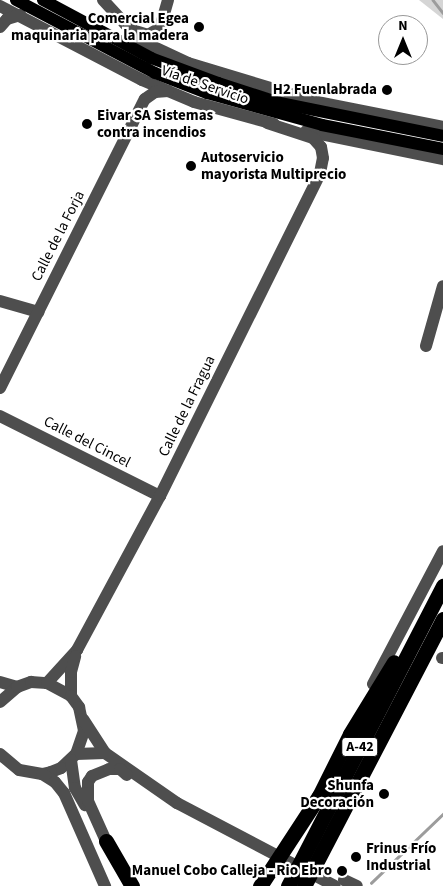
<!DOCTYPE html>
<meta charset="utf-8">
<style>
body{margin:0}
#map{position:relative;width:443px;height:886px;overflow:hidden;background:#fff;font-family:"Source Sans 3",sans-serif}
div>[style]{position:absolute}
.green>*{inset:0;background:#d5d5d5}
.stream>*{height:2.5px;margin:-1.25px;padding:0 1.25px;transform-origin:1.25px;border-radius:1.25px;background:#9c9c9c}
.minor>*{height:12px;margin:-6px;padding:0 6px;transform-origin:6px;border-radius:6px;background:#4e4e4e}
.major>*{height:12px;margin:-6px;padding:0 6px;transform-origin:6px;border-radius:6px;background:#000}
.highway>*{height:15px;margin:-7.5px;padding:0 7.5px;transform-origin:7.5px;border-radius:7.5px;background:#000}
.dots>*{width:14px;height:14px;translate:-50% -50%;box-sizing:border-box;border:2px solid #fff;border-radius:50%}
span{translate:-50% -50%;white-space:nowrap;text-align:center;line-height:1.15;-webkit-text-stroke:4.5px #fff;paint-order:stroke}
.shield-label span{padding:1px 4px;background:#fff;border:1px solid;border-radius:4px;-webkit-text-stroke-width:0}
.shield-label{font-size:14px;color:#000;font-weight:700}
.poi-label{font-size:15px;color:#000;font-weight:700}
.right{translate:-100% -50%;text-align:right}
.left{translate:0 -50%;text-align:left}
.street-label{font-size:15px;color:#000}
.north{position:absolute;left:378px;top:15px;width:50px;height:50px;box-sizing:border-box;background:#fff;border:1px solid #999;border-radius:50%;rotate:0deg;font-size:14px;font-weight:700;line-height:20px;text-align:center;color:#000}
.north::after{content:'';display:block;margin:auto;width:18px;height:22px;background:#000;clip-path:polygon(50% 0,100% 100%,50% 72%,0 100%)}
</style>
<div id="map">
<div class="green">
<div style="clip-path:polygon(419px 0,443px 0,443px 19px)"></div>
</div>
<div class="stream">
<div style="left:433px;top:0;width:16px;rotate:52deg"></div>
<div style="left:371px;top:883px;width:100px;rotate:-43.8deg"></div>
</div>
<div class="minor">
<div style="left:103px;top:0;width:56px;rotate:47.2deg"></div>
<div style="left:141px;top:41px;width:52px;rotate:25.1deg"></div>
<div style="left:188px;top:63px;width:135px;rotate:16.8deg"></div>
<div style="left:317px;top:102px;width:128px;rotate:11.2deg"></div>
<div style="left:0;top:6px;width:160px;rotate:27.5deg"></div>
<div style="left:142px;top:80px;width:56px;rotate:22.9deg"></div>
<div style="left:194px;top:102px;width:83px;rotate:15.4deg"></div>
<div style="left:0;top:27px;width:11px;rotate:-49deg"></div>
<div style="left:7px;top:19px;width:14px;rotate:-17deg"></div>
<div style="left:132px;top:30px;width:17px;rotate:17deg"></div>
<div style="left:148px;top:35px;width:14px;rotate:-30deg"></div>
<div style="left:160px;top:28px;width:29px;rotate:-74deg"></div>
<div style="left:306px;top:131px;width:140px;rotate:11.6deg"></div>
<div style="left:0;top:301px;width:40px;rotate:16deg"></div>
<div style="left:426px;top:346px;width:62px;rotate:-74.2deg"></div>
<div style="left:0;top:388px;width:323px;rotate:-63.4deg"></div>
<div style="left:145px;top:99px;width:12px;rotate:-35deg"></div>
<div style="left:155px;top:92px;width:13px;rotate:-4deg"></div>
<div style="left:0;top:416px;width:179px;rotate:26.6deg"></div>
<div style="left:442px;top:658px;width:1px"></div>
<div style="left:0;top:682px;width:18px;rotate:16deg"></div>
<div style="left:47px;top:683px;width:45px;rotate:-47.7deg"></div>
<div style="left:77px;top:650px;width:175px;rotate:-61.7deg"></div>
<div style="left:160px;top:496px;width:360px;rotate:-63.6deg"></div>
<div style="left:320px;top:173px;width:15px;rotate:-79deg"></div>
<div style="left:323px;top:158px;width:11px;rotate:-100deg"></div>
<div style="left:321px;top:147px;width:12px;rotate:-132deg"></div>
<div style="left:313px;top:138px;width:48px;rotate:-161.9deg"></div>
<div style="left:373px;top:684px;width:150px;rotate:-62.2deg"></div>
<div style="left:71px;top:696px;width:24px;rotate:-90deg"></div>
<div style="left:71px;top:672px;width:16px;rotate:-75deg"></div>
<div style="left:0;top:702px;width:23px;rotate:-41deg"></div>
<div style="left:17px;top:687px;width:15px;rotate:-20deg"></div>
<div style="left:31px;top:682px;width:16px;rotate:4deg"></div>
<div style="left:47px;top:683px;width:27px;rotate:28deg"></div>
<div style="left:71px;top:696px;width:14px;rotate:54deg"></div>
<div style="left:79px;top:707px;width:25px;rotate:78deg"></div>
<div style="left:84px;top:731px;width:24px;rotate:109deg"></div>
<div style="left:76px;top:754px;width:21px;rotate:137deg"></div>
<div style="left:61px;top:768px;width:11px;rotate:158deg"></div>
<div style="left:51px;top:772px;width:9px;rotate:167deg"></div>
<div style="left:42px;top:774px;width:23px;rotate:-170deg"></div>
<div style="left:19px;top:770px;width:25px;rotate:-140deg"></div>
<div style="left:83px;top:719px;width:40px;rotate:57.1deg"></div>
<div style="left:105px;top:753px;width:88px;rotate:34.8deg"></div>
<div style="left:177px;top:803px;width:178px;rotate:27.7deg"></div>
<div style="left:76px;top:754px;width:29px;rotate:-2deg"></div>
<div style="left:71px;top:760px;width:28px;rotate:82deg"></div>
<div style="left:75px;top:788px;width:20px;rotate:60deg"></div>
<div style="left:42px;top:774px;width:15px;rotate:32deg"></div>
<div style="left:55px;top:782px;width:14px;rotate:51deg"></div>
<div style="left:64px;top:793px;width:102px;rotate:66.2deg"></div>
<div style="left:106px;top:841px;width:44px;rotate:-114.2deg"></div>
<div style="left:88px;top:801px;width:19px;rotate:-90deg"></div>
<div style="left:88px;top:782px;width:7px;rotate:-56deg"></div>
<div style="left:92px;top:776px;width:18px;rotate:-22deg"></div>
<div style="left:109px;top:769px;width:11px"></div>
<div style="left:120px;top:769px;width:9px;rotate:41deg"></div>
<div style="left:344px;top:880px;width:14px;rotate:25deg"></div>
</div>
<div class="major">
<div style="left:16px;top:0;width:157px;rotate:27.7deg"></div>
<div style="left:155px;top:73px;width:56px;rotate:21deg"></div>
<div style="left:207px;top:93px;width:119px;rotate:15.5deg"></div>
<div style="left:322px;top:125px;width:123px;rotate:11.2deg"></div>
<div style="left:43px;top:0;width:123px;rotate:28.2deg"></div>
<div style="left:151px;top:58px;width:72px;rotate:20.5deg"></div>
<div style="left:218px;top:83px;width:65px;rotate:17.9deg"></div>
<div style="left:280px;top:103px;width:166px;rotate:11.4deg"></div>
</div>
<div class="highway">
<div style="left:106px;top:841px;width:52px;rotate:60deg"></div>
<div style="left:260px;top:886px;width:108px;rotate:-56.8deg"></div>
<div style="left:319px;top:796px;width:69px;rotate:-63.4deg"></div>
<div style="left:350px;top:734px;width:84px;rotate:-58.6deg"></div>
<div style="left:288px;top:886px;width:338px;rotate:-62.7deg"></div>
<div style="left:304px;top:886px;width:301px;rotate:-62.5deg"></div>
</div>
<div class="dots">
<div style="left:199px;top:27px;background:#000"></div>
<div style="left:387px;top:90px;background:#000"></div>
<div style="left:87px;top:124px;background:#000"></div>
<div style="left:191px;top:166px;background:#000"></div>
<div style="left:384px;top:794px;background:#000"></div>
<div style="left:356px;top:857px;background:#000"></div>
<div style="left:342px;top:871px;background:#000"></div>
</div>
<div class="shield-label">
<span style="left:360px;top:747px">A-42</span>
</div>
<div class="poi-label">
<span class="right" style="left:189px;top:27px">Comercial Egea<br>maquinaria para la madera</span>
<span class="right" style="left:377px;top:90px">H2 Fuenlabrada</span>
<span class="left" style="left:97px;top:124px">Eivar SA Sistemas<br>contra incendios</span>
<span class="left" style="left:201px;top:166px">Autoservicio<br>mayorista Multiprecio</span>
<span class="right" style="left:374px;top:794px">Shunfa<br>Decoración</span>
<span class="left" style="left:366px;top:857px">Frinus Frío<br>Industrial</span>
<span class="right" style="left:332px;top:871px">Manuel Cobo Calleja - Rio Ebro</span>
</div>
<div class="street-label">
<span style="left:205px;top:85px;rotate:19deg">Vía de Servicio</span>
<span style="left:58px;top:236px;rotate:-63deg">Calle de la Forja</span>
<span style="left:187px;top:406px;rotate:-64deg">Calle de la Fragua</span>
<span style="left:87px;top:442px;rotate:27deg">Calle del Cincel</span>
</div>
<div class="north">N</div>
</div>
